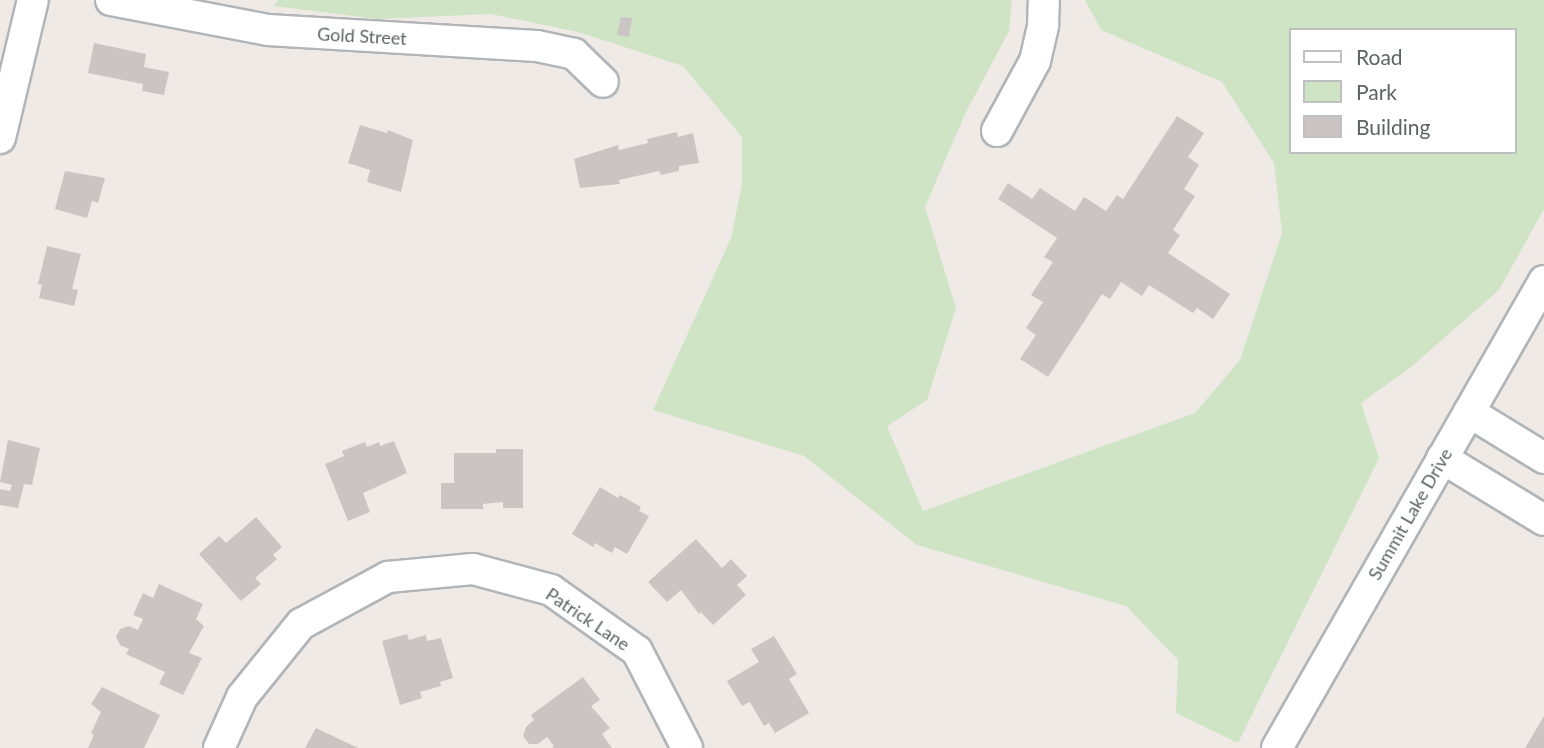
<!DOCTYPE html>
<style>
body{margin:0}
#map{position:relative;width:1544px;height:748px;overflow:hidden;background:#efeae6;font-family:Lato,sans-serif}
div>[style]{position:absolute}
.green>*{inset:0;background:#cfe4c5}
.building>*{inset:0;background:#cac5c3}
.roads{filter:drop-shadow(2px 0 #b1b5b7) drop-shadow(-2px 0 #b1b5b7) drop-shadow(0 2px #b1b5b7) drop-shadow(0 -2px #b1b5b7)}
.minor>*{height:30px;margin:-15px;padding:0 15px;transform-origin:15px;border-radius:15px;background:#fff}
span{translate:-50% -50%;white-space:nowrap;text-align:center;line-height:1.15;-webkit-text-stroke:5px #fff;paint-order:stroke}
.street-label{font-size:18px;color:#5e6365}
.legend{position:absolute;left:1289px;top:28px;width:228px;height:126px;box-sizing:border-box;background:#fff;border:2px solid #bfc1c1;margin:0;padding:9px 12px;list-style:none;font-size:21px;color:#5e6365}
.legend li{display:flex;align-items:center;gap:14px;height:35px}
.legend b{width:35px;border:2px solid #bfc1c1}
</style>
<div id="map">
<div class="green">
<div style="clip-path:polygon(evenodd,278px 0,1012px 0,1009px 31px,965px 114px,925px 207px,956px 308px,927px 400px,887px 426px,923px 511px,1195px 413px,1240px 360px,1282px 233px,1274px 163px,1222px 82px,1101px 30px,1085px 0,1544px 0,1544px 209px,1499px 290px,1411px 367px,1361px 403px,1379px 458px,1238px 743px,1176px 713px,1178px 660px,1126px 606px,917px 545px,804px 456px,653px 410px,731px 238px,742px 184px,742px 137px,683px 66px,578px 32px,491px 14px,378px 19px,273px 6px,278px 0,1290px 30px,1514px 30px,1514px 152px,1290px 152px,1290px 30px)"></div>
</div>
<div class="building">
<div style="clip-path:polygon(621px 17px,632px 18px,629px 37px,617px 35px)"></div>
<div style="clip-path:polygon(94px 43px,146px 54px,144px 67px,169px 72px,164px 95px,142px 91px,143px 84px,88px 73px)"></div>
<div style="clip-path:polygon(1177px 116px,1204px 133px,1188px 157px,1199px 165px,1184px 189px,1195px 196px,1173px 230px,1180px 235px,1168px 253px,1230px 294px,1213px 319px,1197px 308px,1193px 313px,1149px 285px,1142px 296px,1121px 282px,1110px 299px,1102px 294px,1048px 377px,1020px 359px,1036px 335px,1026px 328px,1043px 302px,1031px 295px,1053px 262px,1044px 257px,1057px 238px,998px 199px,1008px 183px,1032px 199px,1040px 188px,1075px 211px,1084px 197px,1106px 211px,1117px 195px,1123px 199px)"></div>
<div style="clip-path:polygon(360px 125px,387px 133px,388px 130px,413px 140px,401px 192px,367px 182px,370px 170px,348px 163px)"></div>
<div style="clip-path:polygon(677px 132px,678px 137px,693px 133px,699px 163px,679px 166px,679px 171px,661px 175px,659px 171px,619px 180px,620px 184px,580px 188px,574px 159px,618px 145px,619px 150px,648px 143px,647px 139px)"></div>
<div style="clip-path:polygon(65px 171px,105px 178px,98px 203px,92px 201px,87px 218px,55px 209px)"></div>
<div style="clip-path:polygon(47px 246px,81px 254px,72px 289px,78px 290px,74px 306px,39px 298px,42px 285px,38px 284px)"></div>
<div style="clip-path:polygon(8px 440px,40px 448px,32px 485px,24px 484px,18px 508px,0 505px,0 489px,10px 491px,12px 485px,0 482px)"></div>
<div style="clip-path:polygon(394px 441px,407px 473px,363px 493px,370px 512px,348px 521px,325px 464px,344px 456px,342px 451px,365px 442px,367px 447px,379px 442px,380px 446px)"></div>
<div style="clip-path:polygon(496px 449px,523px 449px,523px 508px,503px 508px,503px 502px,483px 504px,483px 509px,441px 509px,441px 483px,454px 483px,454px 453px,496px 453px)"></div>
<div style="clip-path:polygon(600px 487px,618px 498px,620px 495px,641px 507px,639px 511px,649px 516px,627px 554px,615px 547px,612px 553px,595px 543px,593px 547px,572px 534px)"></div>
<div style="clip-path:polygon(256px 517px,282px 547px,273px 555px,277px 559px,255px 578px,261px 584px,241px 601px,199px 554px,219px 536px,226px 543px)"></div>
<div style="clip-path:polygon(696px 539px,722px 568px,731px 559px,747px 576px,737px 585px,746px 595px,713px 625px,701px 612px,699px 614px,681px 590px,667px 602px,648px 582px)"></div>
<div style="clip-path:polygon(159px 584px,203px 604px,196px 619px,204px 626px,189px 653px,202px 658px,183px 695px,159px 684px,165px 672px,126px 654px,129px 649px,120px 645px,116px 637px,120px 629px,129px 626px,138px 630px,143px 619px,133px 615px,143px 593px,153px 598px)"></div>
<div style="clip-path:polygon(407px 634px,409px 640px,426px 635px,427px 641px,441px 638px,453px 678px,440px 682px,441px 686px,420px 692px,422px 698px,400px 705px,382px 641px)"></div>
<div style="clip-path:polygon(774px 636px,797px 674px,789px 679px,809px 713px,775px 733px,769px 723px,764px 726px,750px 702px,742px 706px,727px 681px,759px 662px,751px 649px)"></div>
<div style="clip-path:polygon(583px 677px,600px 700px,591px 706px,610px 728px,602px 734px,612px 748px,552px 748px,554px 746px,547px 737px,538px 744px,529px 744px,523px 736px,526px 727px,534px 720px,531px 715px)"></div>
<div style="clip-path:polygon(102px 687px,160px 715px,144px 748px,88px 748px,94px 735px,91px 733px,101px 712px,91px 704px)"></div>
<div style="clip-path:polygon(1544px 716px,1544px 748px,1525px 748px)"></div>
<div style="clip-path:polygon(316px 728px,358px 748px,305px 748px)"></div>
</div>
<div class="roads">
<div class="minor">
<div style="left:111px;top:0;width:160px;rotate:10.8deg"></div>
<div style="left:268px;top:30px;width:269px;rotate:3.4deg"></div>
<div style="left:537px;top:46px;width:38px;rotate:12deg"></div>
<div style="left:574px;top:54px;width:40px;rotate:44deg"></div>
<div style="left:997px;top:131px;width:80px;rotate:-61.5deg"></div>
<div style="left:1035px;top:61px;width:37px;rotate:-77deg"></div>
<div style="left:1043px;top:25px;width:25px;rotate:-88deg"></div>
<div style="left:0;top:138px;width:142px;rotate:-76.6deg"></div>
<div style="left:1469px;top:412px;width:88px;rotate:31.5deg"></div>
<div style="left:1442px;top:458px;width:119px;rotate:31.3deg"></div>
<div style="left:219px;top:748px;width:56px;rotate:-65.7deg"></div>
<div style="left:242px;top:697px;width:94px;rotate:-51.1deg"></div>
<div style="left:301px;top:624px;width:99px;rotate:-28.4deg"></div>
<div style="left:388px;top:577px;width:85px;rotate:-5.4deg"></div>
<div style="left:473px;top:569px;width:81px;rotate:15.1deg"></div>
<div style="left:551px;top:590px;width:105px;rotate:35.3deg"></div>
<div style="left:637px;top:651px;width:109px;rotate:62.7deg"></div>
<div style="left:1277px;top:748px;width:538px;rotate:-60.24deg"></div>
</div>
</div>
<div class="street-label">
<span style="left:362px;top:36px;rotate:3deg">Gold Street</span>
<span style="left:1410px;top:514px;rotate:-60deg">Summit Lake Drive</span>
<span style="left:588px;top:619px;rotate:34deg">Patrick Lane</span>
</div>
<ul class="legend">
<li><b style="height:9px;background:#fff"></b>Road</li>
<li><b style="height:19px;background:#cfe4c5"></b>Park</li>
<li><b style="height:19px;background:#cac5c3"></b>Building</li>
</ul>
</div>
